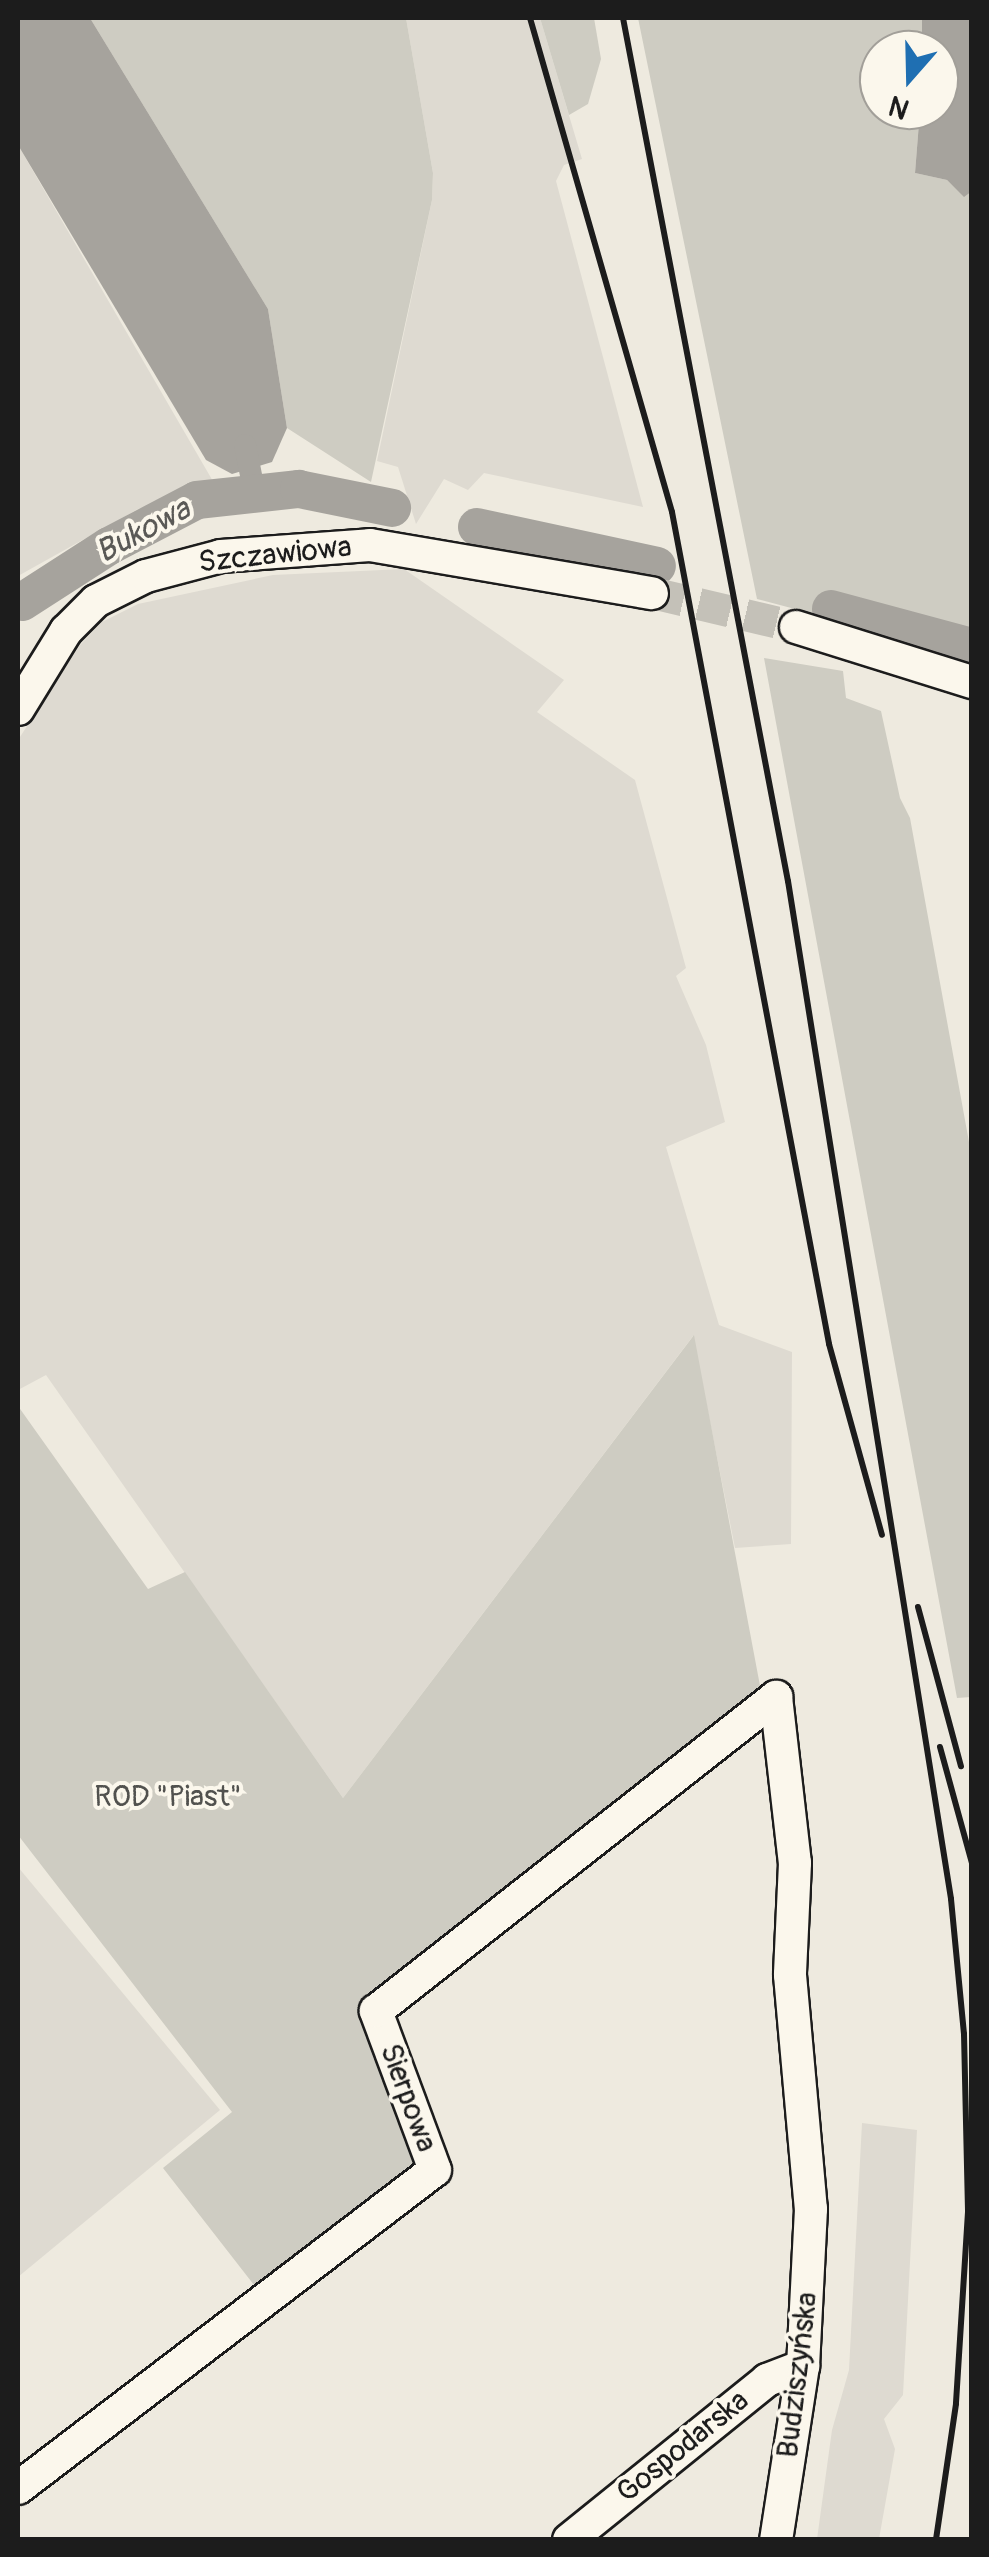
<!DOCTYPE html>
<meta charset="utf-8">
<style>
body{margin:0}
#map{position:relative;width:989px;height:2557px;overflow:hidden;background:#eeeadf;font-family:Pangolin,sans-serif}
div>[style]{position:absolute}
.built>*{inset:0;background:#dedad1}
.green>*{inset:0;background:#ceccc2}
.water>*{inset:0;background:#a6a39d}
.canal>*{height:22px;margin:-11px;padding:0 11px;transform-origin:11px;border-radius:11px;background:#a6a39d}
.river>*{height:38px;margin:-19px;padding:0 19px;transform-origin:19px;border-radius:19px;background:#a6a39d}
.minor-tunnel>*{height:32px;margin-top:-16px;transform-origin:0;background:repeating-linear-gradient(90deg,#c4c1b8 0 32px,transparent 0 48px)}
.roads{filter:drop-shadow(2px 0 #1c1c1c) drop-shadow(-2px 0 #1c1c1c) drop-shadow(0 2px #1c1c1c) drop-shadow(0 -2px #1c1c1c)}
.minor>*{height:32px;margin:-16px;padding:0 16px;transform-origin:16px;border-radius:16px;background:#fbf7ec}
.rail>*{height:6px;margin:-3px;padding:0 3px;transform-origin:3px;border-radius:3px;background:#1c1c1c}
span{translate:-50% -50%;white-space:nowrap;text-align:center;line-height:1.15;-webkit-text-stroke:8px #fbf7ec;paint-order:stroke}
.street-label{font-size:30px;color:#1c1c1c}
.park-label{font-size:30px;color:#51514e}
.water-label{font-size:32px;color:#5a5956;font-style:italic}
.frame{position:absolute;inset:0;border:20px solid #1c1c1c;pointer-events:none}
.north{position:absolute;left:859px;top:30px;width:100px;height:100px;box-sizing:border-box;background:#fbf7ec;border:2px solid #a29f99;border-radius:50%;rotate:200deg;font-size:28px;font-weight:700;line-height:40px;text-align:center;color:#1c1c1c}
.north::after{content:'';display:block;margin:auto;width:35px;height:45px;background:#1f6fb2;clip-path:polygon(50% 0,100% 100%,50% 72%,0 100%)}
</style>
<div id="map">
<div class="built">
<div style="clip-path:polygon(406px 18px,540px 18px,582px 159px,564px 165px,556px 181px,643px 507px,484px 473px,468px 490px,444px 479px,416px 524px,398px 467px,377px 461px,432px 200px,433px 173px)"></div>
<div style="clip-path:polygon(18px 145px,214px 483px,138px 509px,18px 576px)"></div>
<div style="clip-path:polygon(404px 569px,564px 680px,537px 712px,635px 780px,686px 968px,676px 976px,706px 1045px,725px 1122px,666px 1147px,719px 1325px,792px 1352px,791px 1544px,735px 1548px,693px 1336px,343px 1798px,46px 1375px,18px 1390px,18px 740px,80px 645px,102px 622px,138px 604px,273px 575px)"></div>
<div style="clip-path:polygon(18px 1867px,220px 2110px,18px 2277px)"></div>
<div style="clip-path:polygon(862px 2123px,917px 2130px,903px 2395px,884px 2419px,895px 2449px,879px 2539px,817px 2539px,832px 2430px,849px 2370px)"></div>
</div>
<div class="green">
<div style="clip-path:polygon(90px 18px,406px 18px,433px 173px,432px 200px,371px 482px,287px 428px,268px 309px)"></div>
<div style="clip-path:polygon(540px 18px,594px 18px,601px 59px,588px 104px,569px 115px)"></div>
<div style="clip-path:polygon(638px 18px,922px 18px,922px 50px,879px 50px,879px 110px,920px 110px,915px 173px,947px 180px,964px 196px,971px 191px,971px 664px,923px 643px,757px 599px)"></div>
<div style="clip-path:polygon(764px 658px,843px 671px,846px 698px,881px 711px,900px 798px,910px 818px,971px 1153px,971px 1697px,957px 1698px)"></div>
<div style="clip-path:polygon(694px 1335px,761px 1691px,359px 2012px,423px 2164px,254px 2285px,163px 2168px,232px 2112px,18px 1835px,18px 1406px,148px 1589px,185px 1572px,343px 1798px)"></div>
</div>
<div class="water">
<div style="clip-path:polygon(18px 18px,90px 18px,268px 309px,287px 428px,272px 462px,232px 474px,206px 460px,18px 145px)"></div>
<div style="clip-path:polygon(922px 18px,971px 18px,972px 191px,964px 197px,947px 180px,915px 173px,920px 110px,939px 110px,939px 50px,922px 50px)"></div>
</div>
<div class="canal">
<div style="left:245px;top:445px;width:46px;rotate:78.7deg"></div>
</div>
<div class="river">
<div style="left:477px;top:527px;width:184px;rotate:12.2deg"></div>
<div style="left:22px;top:602px;width:103px;rotate:-32.8deg"></div>
<div style="left:109px;top:546px;width:99px;rotate:-27.6deg"></div>
<div style="left:197px;top:500px;width:103px;rotate:-6.2deg"></div>
<div style="left:299px;top:489px;width:95px;rotate:11.5deg"></div>
<div style="left:831px;top:609px;width:146px;rotate:15.1deg"></div>
</div>
<div class="minor-tunnel">
<div style="left:652px;top:593px;width:148px;rotate:13.3deg"></div>
</div>
<div class="roads">
<div class="minor">
<div style="left:796px;top:627px;width:184px;rotate:17.4deg"></div>
<div style="left:18px;top:709px;width:92px;rotate:-58.4deg"></div>
<div style="left:66px;top:631px;width:42px;rotate:-45deg"></div>
<div style="left:96px;top:601px;width:56px;rotate:-26.6deg"></div>
<div style="left:146px;top:576px;width:78px;rotate:-14.9deg"></div>
<div style="left:221px;top:556px;width:149px;rotate:-4.2deg"></div>
<div style="left:370px;top:545px;width:286px;rotate:9.7deg"></div>
<div style="left:776px;top:1697px;width:167px;rotate:83.5deg"></div>
<div style="left:795px;top:1863px;width:112px;rotate:92.6deg"></div>
<div style="left:790px;top:1975px;width:235px;rotate:84.9deg"></div>
<div style="left:811px;top:2209px;width:157px;rotate:92.9deg"></div>
<div style="left:803px;top:2366px;width:176px;rotate:98.8deg"></div>
<div style="left:18px;top:2488px;width:524px;rotate:-37.33deg"></div>
<div style="left:435px;top:2170px;width:170px;rotate:-110.4deg"></div>
<div style="left:376px;top:2011px;width:509px;rotate:-38.13deg"></div>
<div style="left:569px;top:2540px;width:255px;rotate:-38.9deg"></div>
<div style="left:767px;top:2380px;width:39px;rotate:-21deg"></div>
</div>
</div>
<div class="rail">
<div style="left:530px;top:18px;width:514px;rotate:73.96deg"></div>
<div style="left:672px;top:512px;width:847px;rotate:79.31deg"></div>
<div style="left:829px;top:1344px;width:198px;rotate:74.5deg"></div>
<div style="left:623px;top:18px;width:879px;rotate:79.18deg"></div>
<div style="left:788px;top:881px;width:1031px;rotate:80.9deg"></div>
<div style="left:951px;top:1899px;width:136px;rotate:84.5deg"></div>
<div style="left:964px;top:2034px;width:178px;rotate:88.7deg"></div>
<div style="left:968px;top:2212px;width:192px;rotate:93.6deg"></div>
<div style="left:956px;top:2404px;width:137px;rotate:98.4deg"></div>
<div style="left:918px;top:1607px;width:165px;rotate:74.9deg"></div>
<div style="left:940px;top:1747px;width:120px;rotate:74.6deg"></div>
</div>
<div class="street-label">
<span style="left:275px;top:555px;rotate:-6deg">Szczawiowa</span>
<span style="left:408px;top:2098px;rotate:70deg">Sierpowa</span>
<span style="left:798px;top:2375px;rotate:-83deg">Budziszyńska</span>
<span style="left:683px;top:2447px;rotate:-39deg">Gospodarska</span>
</div>
<div class="park-label">
<span style="left:168px;top:1797px">ROD "Piast"</span>
</div>
<div class="water-label">
<span style="left:143px;top:531px;rotate:-28deg">Bukowa</span>
</div>
<div class="frame"></div>
<div class="north">N</div>
</div>
